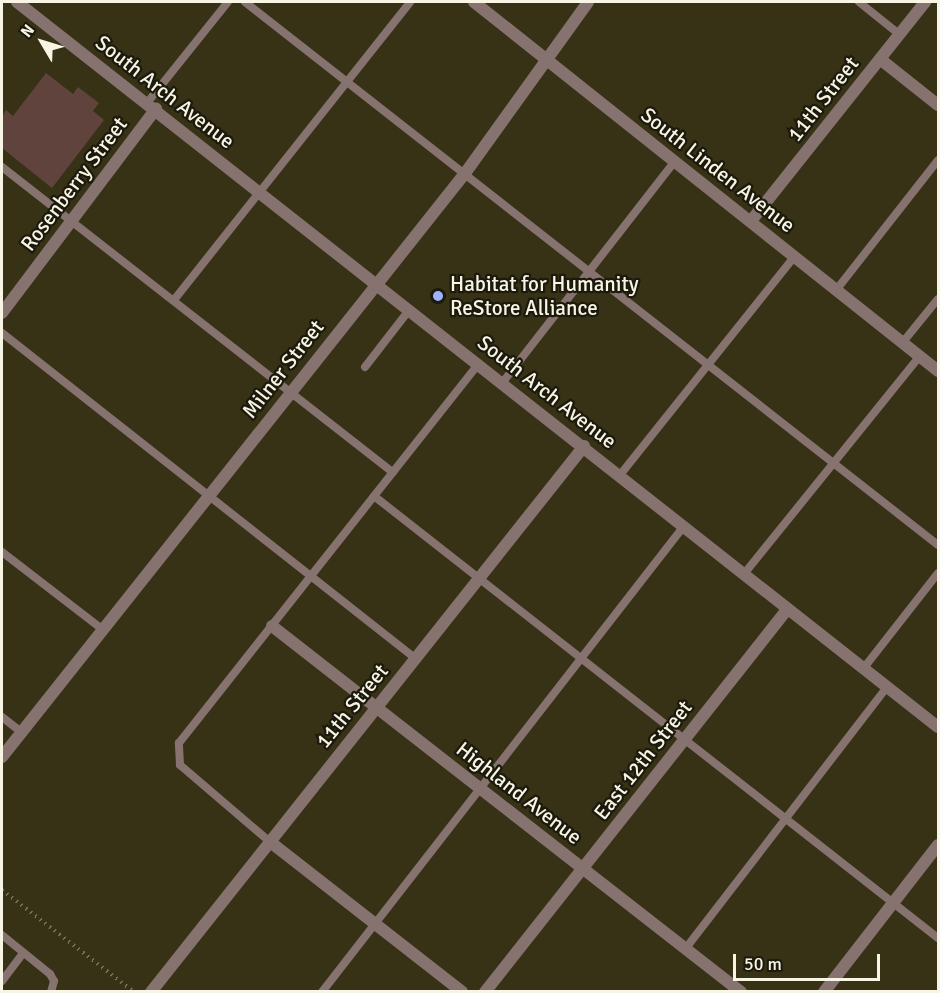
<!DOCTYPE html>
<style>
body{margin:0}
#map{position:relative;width:940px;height:993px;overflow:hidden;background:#373116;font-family:Signika,sans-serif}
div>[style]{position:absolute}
.building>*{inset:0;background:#61433e}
.path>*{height:4px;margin-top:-2px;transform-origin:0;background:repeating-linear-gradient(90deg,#77725b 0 1.5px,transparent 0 6px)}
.service>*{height:8px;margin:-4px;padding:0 4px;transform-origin:4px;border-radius:4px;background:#86726e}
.minor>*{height:12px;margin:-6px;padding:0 6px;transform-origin:6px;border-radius:6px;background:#86726e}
.tertiary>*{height:12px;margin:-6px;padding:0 6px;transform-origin:6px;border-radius:6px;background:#86726e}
.dots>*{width:16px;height:16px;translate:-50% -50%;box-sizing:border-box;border:3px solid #1c190d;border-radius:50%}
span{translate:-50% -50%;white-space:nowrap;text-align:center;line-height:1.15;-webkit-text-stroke:4.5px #1c190d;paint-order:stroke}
.street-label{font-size:21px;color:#f8f5e5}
.poi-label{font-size:21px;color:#f8f5e5}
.left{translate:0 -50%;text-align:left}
.frame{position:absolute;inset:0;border:3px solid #f8f5e5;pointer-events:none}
.north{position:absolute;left:12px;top:12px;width:60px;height:60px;-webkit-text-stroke:4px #1c190d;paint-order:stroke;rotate:308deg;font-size:16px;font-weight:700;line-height:24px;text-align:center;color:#f8f5e5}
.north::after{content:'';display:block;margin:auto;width:21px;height:27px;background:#f8f5e5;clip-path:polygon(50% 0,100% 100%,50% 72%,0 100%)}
.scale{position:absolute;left:733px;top:954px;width:147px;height:27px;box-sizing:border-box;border:3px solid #f8f5e5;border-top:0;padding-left:8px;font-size:18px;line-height:21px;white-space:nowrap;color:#f8f5e5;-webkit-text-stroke:4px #1c190d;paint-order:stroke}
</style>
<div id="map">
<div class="building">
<div style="clip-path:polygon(46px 73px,73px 94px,78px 87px,99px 103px,93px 111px,104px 120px,52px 188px,2px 148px,2px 117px,6px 110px,13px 116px)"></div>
</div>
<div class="path">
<div style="left:2px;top:890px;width:167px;rotate:37.7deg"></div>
</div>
<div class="service">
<div style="left:245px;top:2px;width:880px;rotate:38.08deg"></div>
<div style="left:859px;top:2px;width:51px;rotate:38.7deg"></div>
<div style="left:147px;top:103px;width:129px;rotate:-51.3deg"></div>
<div style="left:2px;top:167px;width:496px;rotate:38deg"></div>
<div style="left:837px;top:289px;width:164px;rotate:-51.9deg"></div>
<div style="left:174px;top:300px;width:380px;rotate:-51.6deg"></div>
<div style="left:2px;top:333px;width:526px;rotate:38.2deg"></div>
<div style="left:903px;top:342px;width:55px;rotate:-50.9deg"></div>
<div style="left:365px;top:367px;width:73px;rotate:-52.2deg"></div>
<div style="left:503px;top:382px;width:280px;rotate:-52.1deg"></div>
<div style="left:620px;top:475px;width:280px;rotate:-51.4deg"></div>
<div style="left:374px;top:496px;width:717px;rotate:38.09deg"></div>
<div style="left:2px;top:552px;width:126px;rotate:37.6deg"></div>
<div style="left:744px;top:574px;width:280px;rotate:-51.1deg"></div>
<div style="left:863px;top:669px;width:122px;rotate:-52deg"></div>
<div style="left:2px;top:717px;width:24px;rotate:38deg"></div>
<div style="left:269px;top:841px;width:117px;rotate:-139.5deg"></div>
<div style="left:180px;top:765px;width:22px;rotate:-93deg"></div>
<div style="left:179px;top:743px;width:484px;rotate:-51.7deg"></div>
<div style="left:2px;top:935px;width:62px;rotate:39.1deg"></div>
<div style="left:50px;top:974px;width:8px;rotate:60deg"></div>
<div style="left:54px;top:981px;width:11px;rotate:105deg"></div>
<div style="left:686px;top:948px;width:328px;rotate:-52.4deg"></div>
<div style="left:2px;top:981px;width:35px;rotate:-53deg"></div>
<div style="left:322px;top:992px;width:590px;rotate:-52.16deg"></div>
</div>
<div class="minor">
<div style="left:474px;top:2px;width:593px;rotate:38.49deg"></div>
<div style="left:880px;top:59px;width:74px;rotate:38.4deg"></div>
<div style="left:751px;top:221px;width:280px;rotate:-51.5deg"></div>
<div style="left:2px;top:313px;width:256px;rotate:-53deg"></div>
<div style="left:272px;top:626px;width:595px;rotate:37.97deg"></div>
<div style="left:2px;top:757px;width:747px;rotate:-51.58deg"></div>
<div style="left:466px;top:172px;width:209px;rotate:-54.3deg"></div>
<div style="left:269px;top:841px;width:245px;rotate:38deg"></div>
<div style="left:151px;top:992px;width:697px;rotate:-51.58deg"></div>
<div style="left:485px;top:992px;width:488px;rotate:-51.7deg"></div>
<div style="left:824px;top:992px;width:186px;rotate:-52.2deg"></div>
</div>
<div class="tertiary">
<div style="left:17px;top:2px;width:1172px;rotate:38.21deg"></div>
</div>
<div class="dots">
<div style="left:438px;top:296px;background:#9db4fd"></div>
</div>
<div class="street-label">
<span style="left:165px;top:92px;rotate:38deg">South Arch Avenue</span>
<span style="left:823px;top:99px;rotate:-52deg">11th Street</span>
<span style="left:718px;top:170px;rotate:38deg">South Linden Avenue</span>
<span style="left:74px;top:184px;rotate:-53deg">Rosenberry Street</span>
<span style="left:283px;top:369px;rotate:-52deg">Milner Street</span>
<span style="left:547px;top:392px;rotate:38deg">South Arch Avenue</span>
<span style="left:352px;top:706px;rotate:-51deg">11th Street</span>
<span style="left:643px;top:760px;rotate:-52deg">East 12th Street</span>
<span style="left:519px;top:793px;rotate:38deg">Highland Avenue</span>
</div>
<div class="poi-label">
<span class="left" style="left:450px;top:296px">Habitat for Humanity<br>ReStore Alliance</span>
</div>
<div class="frame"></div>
<div class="north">N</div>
<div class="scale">50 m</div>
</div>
